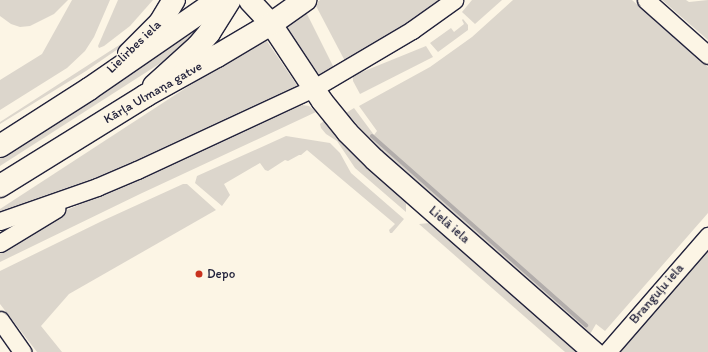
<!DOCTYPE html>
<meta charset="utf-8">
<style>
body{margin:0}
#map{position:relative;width:708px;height:352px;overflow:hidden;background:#fcf5e5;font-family:Itim,sans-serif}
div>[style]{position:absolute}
.green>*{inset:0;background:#dcd6cc}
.stream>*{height:4px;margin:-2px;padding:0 2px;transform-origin:2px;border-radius:2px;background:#b2adab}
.roads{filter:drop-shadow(1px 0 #22223b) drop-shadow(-1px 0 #22223b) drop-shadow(0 1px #22223b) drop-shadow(0 -1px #22223b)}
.minor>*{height:17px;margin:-8.5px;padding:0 8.5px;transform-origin:8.5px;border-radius:8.5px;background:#fcf5e5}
.tertiary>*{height:21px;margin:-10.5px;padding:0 10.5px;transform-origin:10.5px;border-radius:10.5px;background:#fcf5e5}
.primary>*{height:22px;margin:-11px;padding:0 11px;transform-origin:11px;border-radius:11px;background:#fcf5e5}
.trunk>*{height:22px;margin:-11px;padding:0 11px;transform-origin:11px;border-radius:11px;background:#fcf5e5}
.dots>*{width:11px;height:11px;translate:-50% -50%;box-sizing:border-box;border:2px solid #fcf5e5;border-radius:50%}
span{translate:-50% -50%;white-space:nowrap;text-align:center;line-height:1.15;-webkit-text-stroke:3px #fcf5e5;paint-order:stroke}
.street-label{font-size:13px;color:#22223b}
.poi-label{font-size:13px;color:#22223b}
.left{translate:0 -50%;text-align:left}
</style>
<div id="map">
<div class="green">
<div style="clip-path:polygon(0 0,68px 0,54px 14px,30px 26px,20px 27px,11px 24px,0 16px)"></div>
<div style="clip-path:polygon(72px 0,110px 0,94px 37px,85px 51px,67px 68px,0 110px,0 80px,42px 54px)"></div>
<div style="clip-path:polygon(118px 0,153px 0,130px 26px,104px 46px,99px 48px,98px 46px)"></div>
<div style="clip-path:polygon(166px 0,128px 42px,86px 71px,0 124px,0 122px,127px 40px,138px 31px)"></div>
<div style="clip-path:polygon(320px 0,441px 0,346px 63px,315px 4px)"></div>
<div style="clip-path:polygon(472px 0,502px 0,475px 24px,462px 12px)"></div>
<div style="clip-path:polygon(513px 0,632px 0,708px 67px,708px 213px,605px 331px,596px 324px,589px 336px,394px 168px,376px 144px,346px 113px,354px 108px,374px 135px,377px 131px,359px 106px,430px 67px,472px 37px)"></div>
<div style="clip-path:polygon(662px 0,686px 0,689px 2px,708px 0,708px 40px)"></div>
<div style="clip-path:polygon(305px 10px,334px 68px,320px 76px,284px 24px)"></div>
<div style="clip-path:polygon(463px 19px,468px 25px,468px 30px,438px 52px,430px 43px,451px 28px,454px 32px,464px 24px,462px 20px)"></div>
<div style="clip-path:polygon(213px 20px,170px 57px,0 166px,0 157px)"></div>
<div style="clip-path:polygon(264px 37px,299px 88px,132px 165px,0 215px,0 209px)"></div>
<div style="clip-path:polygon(426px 46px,433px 57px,360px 94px,353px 81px,353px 77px,357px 74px)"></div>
<div style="clip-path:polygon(302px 105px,309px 106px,316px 112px,140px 194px,0 262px,0 248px,67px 210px)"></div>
<div style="clip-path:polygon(324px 121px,347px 146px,401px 196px,406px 203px,406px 212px,355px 168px,337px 141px,326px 134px,321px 128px,320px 124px)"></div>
<div style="clip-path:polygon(286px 136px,330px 143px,340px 153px,351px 173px,404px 219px,392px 233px,390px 233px,389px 230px,395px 224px,307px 150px,301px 155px,299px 155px,288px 161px,285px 160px,268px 171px,265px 170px,260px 163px,224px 184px,230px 195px,222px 206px,195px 183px,197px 176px)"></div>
<div style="clip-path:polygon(183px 184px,187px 184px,216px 210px,69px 294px,41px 326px,62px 352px,37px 352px,0 304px,0 271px,102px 221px)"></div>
<div style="clip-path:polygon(430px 223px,439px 230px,578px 348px,575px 352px,565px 352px,419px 224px)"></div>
<div style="clip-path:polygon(708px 249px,708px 352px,620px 352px,632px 338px)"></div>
</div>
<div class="stream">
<div style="left:372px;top:136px;width:286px;rotate:41.5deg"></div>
</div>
<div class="roads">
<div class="minor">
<div style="left:646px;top:0;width:83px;rotate:41.6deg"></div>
<div style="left:0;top:221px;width:103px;rotate:-19.3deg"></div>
<div style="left:97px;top:187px;width:43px;rotate:-23deg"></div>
<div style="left:137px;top:170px;width:195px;rotate:-24.9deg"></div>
<div style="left:314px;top:88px;width:114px;rotate:-30.6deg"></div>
<div style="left:412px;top:30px;width:52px;rotate:-35.5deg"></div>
<div style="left:0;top:243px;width:66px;rotate:-31.3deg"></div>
<div style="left:0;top:320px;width:39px;rotate:55deg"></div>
<div style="left:607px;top:352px;width:154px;rotate:-49deg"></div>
</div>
<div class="tertiary">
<div style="left:249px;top:0;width:33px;rotate:47deg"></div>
<div style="left:271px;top:24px;width:92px;rotate:56.5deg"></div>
<div style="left:322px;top:101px;width:40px;rotate:51deg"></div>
<div style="left:347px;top:132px;width:38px;rotate:45deg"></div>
<div style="left:374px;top:159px;width:293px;rotate:41.3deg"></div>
</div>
<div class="primary">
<div style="left:129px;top:54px;width:44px;rotate:-45deg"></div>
<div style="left:160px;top:23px;width:27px;rotate:-59deg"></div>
<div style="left:154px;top:86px;width:59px;rotate:-42.3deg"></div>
<div style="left:198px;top:46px;width:17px;rotate:-50deg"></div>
<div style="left:209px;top:33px;width:39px;rotate:-58deg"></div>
</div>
<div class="trunk">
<div style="left:0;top:146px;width:106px;rotate:-32.6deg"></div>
<div style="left:89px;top:89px;width:157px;rotate:-34.6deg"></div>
<div style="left:0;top:186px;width:171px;rotate:-31.8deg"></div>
<div style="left:145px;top:96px;width:82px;rotate:-29.1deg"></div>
<div style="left:217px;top:56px;width:63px;rotate:-30.7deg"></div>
<div style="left:271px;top:24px;width:42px;rotate:-35.2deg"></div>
</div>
</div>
<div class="dots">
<div style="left:199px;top:274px;background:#c8321e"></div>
</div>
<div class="street-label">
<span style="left:134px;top:47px;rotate:-44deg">Lielirbes iela</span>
<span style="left:153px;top:93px;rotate:-30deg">Kārļa Ulmaņa gatve</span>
<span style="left:449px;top:225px;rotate:41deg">Lielā iela</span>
<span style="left:657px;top:294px;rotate:-49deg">Branguļu iela</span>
</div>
<div class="poi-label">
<span class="left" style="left:207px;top:274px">Depo</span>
</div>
</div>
